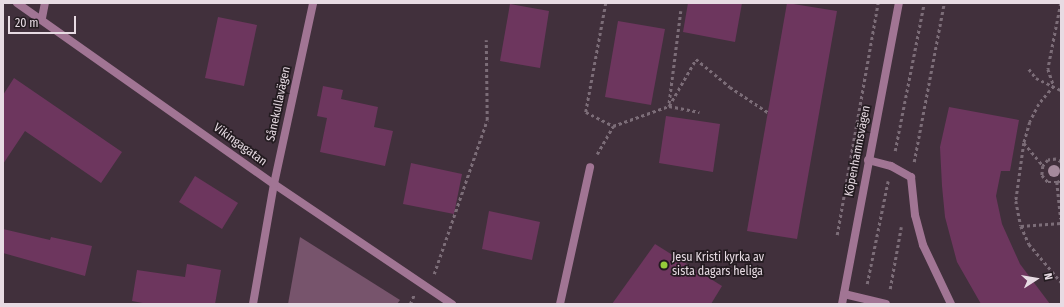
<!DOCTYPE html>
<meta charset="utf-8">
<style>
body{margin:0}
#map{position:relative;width:1064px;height:307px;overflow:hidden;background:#41303c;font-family:"Fira Sans Condensed",sans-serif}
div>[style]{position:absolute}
.green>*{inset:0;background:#77546c}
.building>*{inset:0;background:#6d365e}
.path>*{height:2.5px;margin-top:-1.25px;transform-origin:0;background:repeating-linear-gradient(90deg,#7c6d78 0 3px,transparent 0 6px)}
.service>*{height:8px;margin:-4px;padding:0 4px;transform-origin:4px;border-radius:4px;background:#a17594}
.minor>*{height:8px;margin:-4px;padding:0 4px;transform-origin:4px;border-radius:4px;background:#a17594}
.tertiary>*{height:8px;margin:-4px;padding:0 4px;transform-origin:4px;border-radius:4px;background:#a17594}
.trees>*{width:12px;height:12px;margin:-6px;border-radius:50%;background:#a58a9c}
.dots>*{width:11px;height:11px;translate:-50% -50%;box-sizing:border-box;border:2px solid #231b20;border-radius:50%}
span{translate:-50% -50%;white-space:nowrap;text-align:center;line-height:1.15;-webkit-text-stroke:3.5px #231b20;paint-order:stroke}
.street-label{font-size:12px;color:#e7dbe3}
.poi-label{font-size:12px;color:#e7dbe3}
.left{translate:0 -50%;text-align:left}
.frame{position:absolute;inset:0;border:4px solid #e7dbe3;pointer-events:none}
.north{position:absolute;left:1016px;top:259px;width:40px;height:40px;-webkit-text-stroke:3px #231b20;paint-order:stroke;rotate:78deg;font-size:11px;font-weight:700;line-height:16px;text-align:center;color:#e7dbe3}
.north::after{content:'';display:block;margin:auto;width:14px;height:18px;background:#e7dbe3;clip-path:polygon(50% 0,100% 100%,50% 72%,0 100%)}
.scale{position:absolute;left:8px;top:16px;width:68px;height:18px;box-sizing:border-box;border:2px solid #e7dbe3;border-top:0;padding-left:5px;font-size:12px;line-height:14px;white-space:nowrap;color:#e7dbe3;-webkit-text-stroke:3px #231b20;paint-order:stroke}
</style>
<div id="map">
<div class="green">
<div style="clip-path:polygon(300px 237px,400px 300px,397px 304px,288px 304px)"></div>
</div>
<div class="building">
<div style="clip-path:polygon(688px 3px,742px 3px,735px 42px,683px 32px)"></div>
<div style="clip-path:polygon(787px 3px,837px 11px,797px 239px,747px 231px)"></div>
<div style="clip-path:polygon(510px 4px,549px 11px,540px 68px,500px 61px)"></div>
<div style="clip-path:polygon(218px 17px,257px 25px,244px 86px,205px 78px)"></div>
<div style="clip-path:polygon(618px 21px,665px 29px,651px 105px,605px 97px)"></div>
<div style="clip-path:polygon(14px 78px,122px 152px,101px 183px,25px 131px,3px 164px,3px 95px)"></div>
<div style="clip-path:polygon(323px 86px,343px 90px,341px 99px,378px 107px,374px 127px,393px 131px,385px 166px,320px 152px,327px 118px,317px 116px)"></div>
<div style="clip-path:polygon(949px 107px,1019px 120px,1010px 171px,1001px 171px,996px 196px,1002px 224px,1020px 264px,1050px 304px,981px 304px,957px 262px,945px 217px,942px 186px,940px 147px)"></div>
<div style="clip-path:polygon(666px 116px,720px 124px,713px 172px,659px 163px)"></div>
<div style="clip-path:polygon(411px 163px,462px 174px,454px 214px,403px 204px)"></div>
<div style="clip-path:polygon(195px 176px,238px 203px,222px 229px,179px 202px)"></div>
<div style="clip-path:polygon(489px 211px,540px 222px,532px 260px,482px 249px)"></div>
<div style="clip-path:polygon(3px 229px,50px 240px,51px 237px,92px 246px,85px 276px,3px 253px)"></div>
<div style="clip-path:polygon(655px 244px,722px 286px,711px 304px,612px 304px)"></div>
<div style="clip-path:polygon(187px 264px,221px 270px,215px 304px,148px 304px,132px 301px,137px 270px,185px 277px)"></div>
</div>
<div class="path">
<div style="left:606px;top:3px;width:111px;rotate:100.4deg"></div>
<div style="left:586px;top:112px;width:30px;rotate:27deg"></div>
<div style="left:613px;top:126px;width:59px;rotate:-19.7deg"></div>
<div style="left:669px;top:106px;width:54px;rotate:-60.1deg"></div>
<div style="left:696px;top:59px;width:44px;rotate:39.5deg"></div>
<div style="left:730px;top:87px;width:47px;rotate:33.7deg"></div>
<div style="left:1061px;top:3px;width:67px;rotate:101.1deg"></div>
<div style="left:1048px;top:69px;width:18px;rotate:71deg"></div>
<div style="left:1054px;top:86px;width:23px;rotate:130deg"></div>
<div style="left:1039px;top:104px;width:20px;rotate:117deg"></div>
<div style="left:1030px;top:122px;width:22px;rotate:106deg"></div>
<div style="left:1024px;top:143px;width:59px;rotate:97.9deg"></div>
<div style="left:1016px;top:201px;width:25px;rotate:79deg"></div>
<div style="left:1021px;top:226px;width:20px;rotate:66deg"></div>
<div style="left:1029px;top:244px;width:50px;rotate:49.9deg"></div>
<div style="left:681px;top:11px;width:96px;rotate:97.2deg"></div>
<div style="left:669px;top:106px;width:31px;rotate:11deg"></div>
<div style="left:1029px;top:69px;width:11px;rotate:52deg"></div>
<div style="left:1036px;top:78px;width:28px;rotate:26deg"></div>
<div style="left:1024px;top:143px;width:30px;rotate:50deg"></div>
<div style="left:895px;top:151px;width:151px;rotate:-78.9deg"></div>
<div style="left:597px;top:154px;width:32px;rotate:-60deg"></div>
<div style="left:914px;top:162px;width:162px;rotate:-79.3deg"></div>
<div style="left:1061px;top:162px;width:6px;rotate:-149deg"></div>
<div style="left:1056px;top:159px;width:8px;rotate:173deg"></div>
<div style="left:1048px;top:160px;width:8px;rotate:130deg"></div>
<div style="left:1043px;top:166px;width:9px;rotate:96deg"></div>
<div style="left:1042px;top:175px;width:9px;rotate:49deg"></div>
<div style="left:1048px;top:182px;width:9px"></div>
<div style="left:1057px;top:182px;width:4px;rotate:-27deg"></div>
<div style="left:1057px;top:182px;width:37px;rotate:84deg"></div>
<div style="left:1021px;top:226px;width:40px;rotate:-4.3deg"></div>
<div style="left:837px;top:235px;width:236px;rotate:-80deg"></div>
<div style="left:434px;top:274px;width:163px;rotate:-71deg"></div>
<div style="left:487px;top:120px;width:80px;rotate:-90.7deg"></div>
<div style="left:867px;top:284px;width:105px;rotate:-78.5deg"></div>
<div style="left:890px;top:289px;width:63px;rotate:-79.9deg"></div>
<div style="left:410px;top:304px;width:10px;rotate:-66deg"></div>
</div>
<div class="service">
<div style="left:868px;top:160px;width:24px;rotate:15deg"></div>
<div style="left:891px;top:166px;width:23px;rotate:29deg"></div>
<div style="left:911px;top:177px;width:38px;rotate:84deg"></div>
<div style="left:915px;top:215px;width:31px;rotate:75deg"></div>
<div style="left:923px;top:245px;width:65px;rotate:64.6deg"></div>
<div style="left:844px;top:294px;width:43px;rotate:13.4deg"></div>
<div style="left:560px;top:304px;width:140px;rotate:-77.6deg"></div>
</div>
<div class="minor">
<div style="left:17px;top:3px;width:314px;rotate:35.2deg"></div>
<div style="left:274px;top:184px;width:215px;rotate:34deg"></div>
<div style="left:42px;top:18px;width:15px;rotate:-79deg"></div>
<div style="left:253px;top:304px;width:122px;rotate:-80.1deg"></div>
<div style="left:274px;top:184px;width:185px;rotate:-77.8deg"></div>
</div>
<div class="tertiary">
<div style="left:842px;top:304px;width:306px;rotate:-79.3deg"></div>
</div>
<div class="trees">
<div style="left:1054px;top:171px"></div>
</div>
<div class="dots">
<div style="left:664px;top:265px;background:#95cc3a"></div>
</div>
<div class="street-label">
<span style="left:279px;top:104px;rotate:-78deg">Sånekullavägen</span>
<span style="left:240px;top:145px;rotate:36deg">Vikingagatan</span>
<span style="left:858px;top:151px;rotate:-79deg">Köpenhamnsvägen</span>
</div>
<div class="poi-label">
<span class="left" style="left:672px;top:265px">Jesu Kristi kyrka av<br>sista dagars heliga</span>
</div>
<div class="frame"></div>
<div class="north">N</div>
<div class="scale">20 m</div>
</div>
